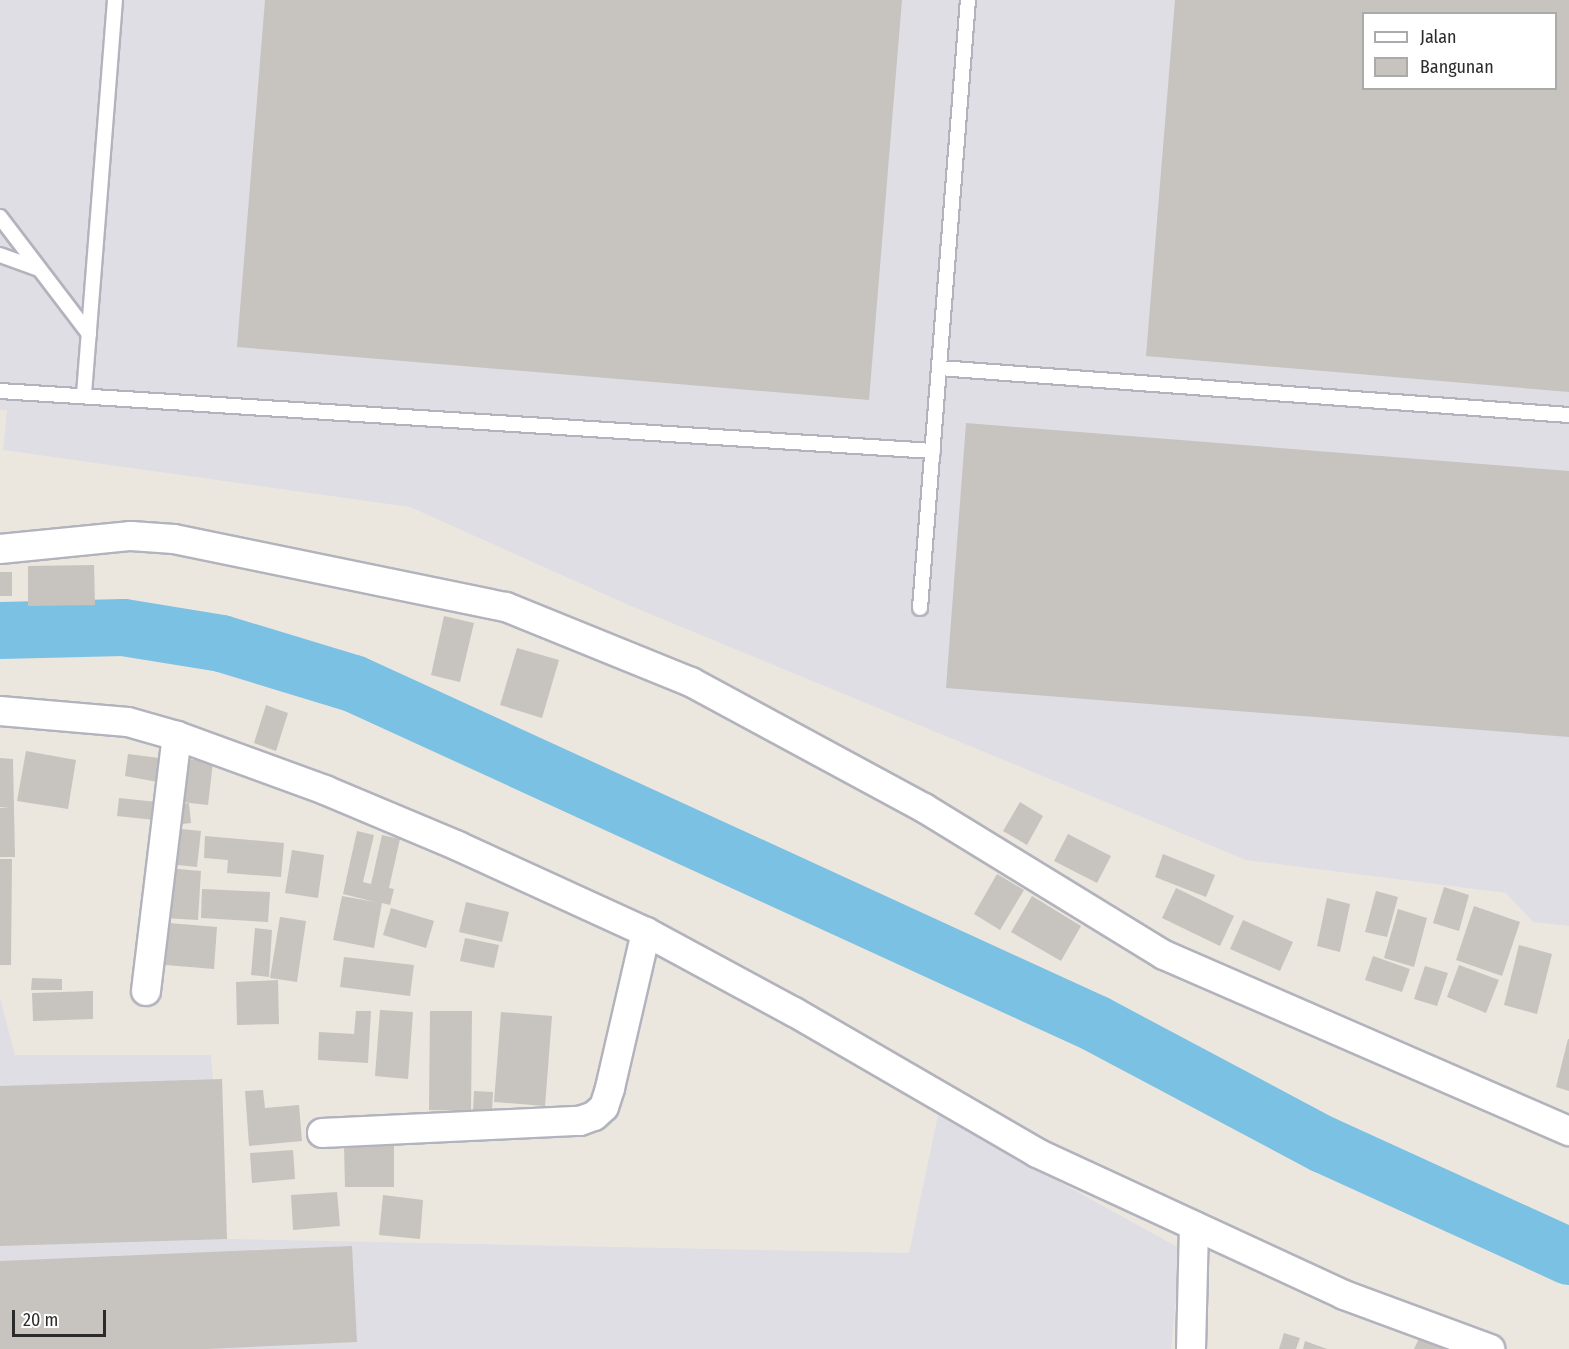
<!DOCTYPE html>
<style>
body{margin:0}
#map{position:relative;width:1569px;height:1349px;overflow:hidden;background:#ebe7de;font-family:"Fira Sans Condensed",sans-serif}
div>[style]{position:absolute}
.industrial>*{inset:0;background:#e0dee5}
.river>*{height:57px;margin:-28.5px;padding:0 28.5px;transform-origin:28.5px;border-radius:28.5px;background:#7bc1e4}
.building>*{inset:0;background:#c7c3be}
.roads{filter:drop-shadow(2px 0 #b2b3bd) drop-shadow(-2px 0 #b2b3bd) drop-shadow(0 2px #b2b3bd) drop-shadow(0 -2px #b2b3bd)}
.service>*{height:14px;margin:-7px;padding:0 7px;transform-origin:7px;border-radius:7px;background:#fff}
.minor>*{height:28px;margin:-14px;padding:0 14px;transform-origin:14px;border-radius:14px;background:#fff}
span{translate:-50% -50%;white-space:nowrap;text-align:center;line-height:1.15;-webkit-text-stroke:4.5px #fff;paint-order:stroke}
.legend{position:absolute;left:1362px;top:12px;width:195px;height:78px;box-sizing:border-box;background:#fff;border:2px solid #aaa;margin:0;padding:8px 10px;list-style:none;font-size:18px;color:#2b2b2b}
.legend li{display:flex;align-items:center;gap:12px;height:30px}
.legend b{width:30px;border:2px solid #aaa}
.scale{position:absolute;left:12px;top:1310px;width:94px;height:27px;box-sizing:border-box;border:3px solid #2b2b2b;border-top:0;padding-left:8px;font-size:18px;line-height:21px;white-space:nowrap;color:#2b2b2b;-webkit-text-stroke:4px #fff;paint-order:stroke}
</style>
<div id="map">
<div class="industrial">
<div style="clip-path:polygon(evenodd,0 0,1569px 0,1569px 926px,1533px 922px,1506px 893px,1246px 860px,633px 607px,410px 507px,3px 450px,7px 410px,0 410px,0 0,1364px 14px,1556px 14px,1556px 88px,1364px 88px,1364px 14px)"></div>
<div style="clip-path:polygon(0 998px,15px 1055px,211px 1055px,226px 1239px,909px 1253px,938px 1115px,1181px 1249px,1171px 1349px,0 1349px)"></div>
</div>
<div class="river">
<div style="left:0;top:630px;width:123px;rotate:-1.4deg"></div>
<div style="left:123px;top:627px;width:99px;rotate:9.3deg"></div>
<div style="left:221px;top:643px;width:138px;rotate:16.9deg"></div>
<div style="left:353px;top:683px;width:816px;rotate:24.62deg"></div>
<div style="left:1095px;top:1023px;width:258px;rotate:28deg"></div>
<div style="left:1323px;top:1144px;width:270px;rotate:24.5deg"></div>
</div>
<div class="building">
<div style="clip-path:polygon(265px 0,902px 0,869px 400px,237px 347px)"></div>
<div style="clip-path:polygon(evenodd,1175px 0,1569px 0,1569px 392px,1146px 356px,1175px 0,1364px 14px,1556px 14px,1556px 88px,1364px 88px,1364px 14px)"></div>
<div style="clip-path:polygon(966px 423px,1569px 471px,1569px 737px,946px 688px)"></div>
<div style="clip-path:polygon(94px 565px,95px 605px,28px 606px,28px 566px)"></div>
<div style="clip-path:polygon(0 572px,12px 572px,12px 596px,0 596px)"></div>
<div style="clip-path:polygon(444px 616px,474px 623px,460px 682px,431px 675px)"></div>
<div style="clip-path:polygon(517px 648px,559px 660px,542px 718px,500px 705px)"></div>
<div style="clip-path:polygon(266px 705px,288px 713px,276px 751px,254px 743px)"></div>
<div style="clip-path:polygon(26px 751px,76px 760px,68px 809px,17px 801px)"></div>
<div style="clip-path:polygon(128px 754px,167px 759px,163px 783px,125px 776px)"></div>
<div style="clip-path:polygon(0 758px,13px 759px,15px 857px,0 857px,0 808px,9px 808px,0 807px)"></div>
<div style="clip-path:polygon(178px 758px,213px 762px,208px 805px,173px 801px)"></div>
<div style="clip-path:polygon(119px 798px,157px 802px,155px 820px,117px 816px)"></div>
<div style="clip-path:polygon(1020px 802px,1043px 816px,1027px 845px,1003px 831px)"></div>
<div style="clip-path:polygon(189px 803px,191px 823px,174px 825px,172px 805px)"></div>
<div style="clip-path:polygon(172px 828px,201px 831px,197px 867px,168px 864px)"></div>
<div style="clip-path:polygon(357px 831px,374px 835px,363px 882px,371px 884px,382px 835px,400px 839px,389px 888px,394px 889px,390px 905px,382px 903px,374px 948px,333px 940px,342px 896px,375px 902px,343px 894px)"></div>
<div style="clip-path:polygon(1068px 834px,1111px 856px,1097px 883px,1054px 861px)"></div>
<div style="clip-path:polygon(205px 836px,284px 843px,281px 877px,227px 873px,228px 860px,204px 858px)"></div>
<div style="clip-path:polygon(292px 850px,324px 855px,318px 898px,285px 893px)"></div>
<div style="clip-path:polygon(1163px 854px,1215px 875px,1206px 897px,1155px 877px)"></div>
<div style="clip-path:polygon(0 859px,12px 859px,11px 965px,0 965px)"></div>
<div style="clip-path:polygon(167px 868px,201px 871px,198px 920px,163px 918px)"></div>
<div style="clip-path:polygon(997px 874px,1024px 890px,1000px 930px,974px 914px)"></div>
<div style="clip-path:polygon(1444px 887px,1469px 895px,1459px 931px,1433px 923px)"></div>
<div style="clip-path:polygon(1176px 888px,1234px 916px,1220px 946px,1162px 918px)"></div>
<div style="clip-path:polygon(202px 889px,270px 892px,268px 922px,201px 918px)"></div>
<div style="clip-path:polygon(1376px 891px,1398px 897px,1387px 937px,1365px 932px)"></div>
<div style="clip-path:polygon(1032px 896px,1081px 926px,1061px 961px,1011px 932px)"></div>
<div style="clip-path:polygon(1327px 898px,1350px 904px,1340px 952px,1317px 946px)"></div>
<div style="clip-path:polygon(466px 902px,509px 912px,502px 942px,459px 932px)"></div>
<div style="clip-path:polygon(1474px 906px,1520px 922px,1502px 976px,1456px 960px)"></div>
<div style="clip-path:polygon(391px 908px,434px 921px,426px 948px,383px 935px)"></div>
<div style="clip-path:polygon(1398px 909px,1427px 918px,1414px 967px,1384px 958px)"></div>
<div style="clip-path:polygon(280px 917px,306px 921px,297px 982px,270px 978px)"></div>
<div style="clip-path:polygon(1243px 920px,1293px 942px,1280px 971px,1230px 949px)"></div>
<div style="clip-path:polygon(157px 922px,217px 927px,214px 969px,154px 964px)"></div>
<div style="clip-path:polygon(255px 928px,272px 930px,269px 977px,251px 975px)"></div>
<div style="clip-path:polygon(465px 938px,499px 945px,494px 968px,460px 961px)"></div>
<div style="clip-path:polygon(1519px 945px,1552px 954px,1537px 1014px,1504px 1005px)"></div>
<div style="clip-path:polygon(1373px 956px,1410px 969px,1402px 992px,1365px 980px)"></div>
<div style="clip-path:polygon(344px 957px,414px 965px,410px 996px,340px 987px)"></div>
<div style="clip-path:polygon(1459px 965px,1499px 980px,1486px 1013px,1447px 997px)"></div>
<div style="clip-path:polygon(1425px 966px,1448px 973px,1437px 1006px,1414px 999px)"></div>
<div style="clip-path:polygon(32px 978px,62px 979px,62px 990px,31px 990px)"></div>
<div style="clip-path:polygon(278px 980px,279px 1024px,237px 1025px,236px 982px)"></div>
<div style="clip-path:polygon(93px 991px,93px 1019px,33px 1021px,32px 993px)"></div>
<div style="clip-path:polygon(380px 1010px,413px 1012px,408px 1079px,375px 1076px)"></div>
<div style="clip-path:polygon(356px 1011px,371px 1011px,368px 1063px,318px 1060px,319px 1032px,354px 1034px)"></div>
<div style="clip-path:polygon(430px 1011px,472px 1011px,471px 1111px,429px 1110px)"></div>
<div style="clip-path:polygon(501px 1012px,552px 1016px,545px 1106px,494px 1102px)"></div>
<div style="clip-path:polygon(1568px 1039px,1569px 1039px,1569px 1091px,1556px 1087px)"></div>
<div style="clip-path:polygon(222px 1079px,227px 1239px,0 1246px,0 1086px)"></div>
<div style="clip-path:polygon(263px 1090px,265px 1108px,299px 1105px,302px 1141px,249px 1146px,245px 1091px)"></div>
<div style="clip-path:polygon(474px 1091px,493px 1092px,492px 1111px,473px 1111px)"></div>
<div style="clip-path:polygon(344px 1146px,394px 1146px,394px 1187px,345px 1187px)"></div>
<div style="clip-path:polygon(293px 1150px,295px 1179px,252px 1183px,250px 1153px)"></div>
<div style="clip-path:polygon(337px 1192px,340px 1226px,293px 1230px,291px 1195px)"></div>
<div style="clip-path:polygon(383px 1195px,423px 1200px,420px 1239px,379px 1235px)"></div>
<div style="clip-path:polygon(352px 1246px,357px 1342px,207px 1349px,0 1349px,0 1261px)"></div>
<div style="clip-path:polygon(1284px 1333px,1300px 1338px,1296px 1349px,1279px 1349px)"></div>
<div style="clip-path:polygon(1420px 1336px,1448px 1349px,1414px 1349px)"></div>
<div style="clip-path:polygon(1305px 1341px,1327px 1349px,1303px 1349px)"></div>
</div>
<div class="roads">
<div class="service">
<div style="left:0;top:217px;width:147px;rotate:52.7deg"></div>
<div style="left:0;top:255px;width:41px;rotate:19.7deg"></div>
<div style="left:939px;top:368px;width:632px;rotate:4.27deg"></div>
<div style="left:0;top:391px;width:935px;rotate:3.68deg"></div>
<div style="left:84px;top:394px;width:395px;rotate:-85.5deg"></div>
<div style="left:920px;top:608px;width:610px;rotate:-85.49deg"></div>
</div>
<div class="minor">
<div style="left:0;top:549px;width:132px;rotate:-5.7deg"></div>
<div style="left:131px;top:536px;width:43px;rotate:4deg"></div>
<div style="left:174px;top:539px;width:339px;rotate:11.6deg"></div>
<div style="left:506px;top:607px;width:200px;rotate:22.1deg"></div>
<div style="left:691px;top:682px;width:265px;rotate:28.4deg"></div>
<div style="left:924px;top:808px;width:281px;rotate:31.5deg"></div>
<div style="left:1164px;top:955px;width:442px;rotate:23.5deg"></div>
<div style="left:0;top:711px;width:128px;rotate:4.9deg"></div>
<div style="left:128px;top:722px;width:51px;rotate:15.9deg"></div>
<div style="left:177px;top:736px;width:158px;rotate:20deg"></div>
<div style="left:325px;top:790px;width:144px;rotate:22.8deg"></div>
<div style="left:458px;top:846px;width:207px;rotate:24.6deg"></div>
<div style="left:646px;top:932px;width:168px;rotate:28.4deg"></div>
<div style="left:794px;top:1012px;width:281px;rotate:30.1deg"></div>
<div style="left:1037px;top:1153px;width:338px;rotate:24.8deg"></div>
<div style="left:1344px;top:1295px;width:156px;rotate:20.3deg"></div>
<div style="left:146px;top:991px;width:257px;rotate:-83.1deg"></div>
<div style="left:322px;top:1133px;width:258px;rotate:-2.7deg"></div>
<div style="left:580px;top:1121px;width:15px;rotate:-20deg"></div>
<div style="left:594px;top:1116px;width:13px;rotate:-42deg"></div>
<div style="left:604px;top:1107px;width:20px;rotate:-72deg"></div>
<div style="left:610px;top:1088px;width:160px;rotate:-77deg"></div>
<div style="left:1191px;top:1349px;width:123px;rotate:-88.6deg"></div>
</div>
</div>
<ul class="legend">
<li><b style="height:8px;background:#fff"></b>Jalan</li>
<li><b style="height:16px;background:#c7c3be"></b>Bangunan</li>
</ul>
<div class="scale">20 m</div>
</div>
